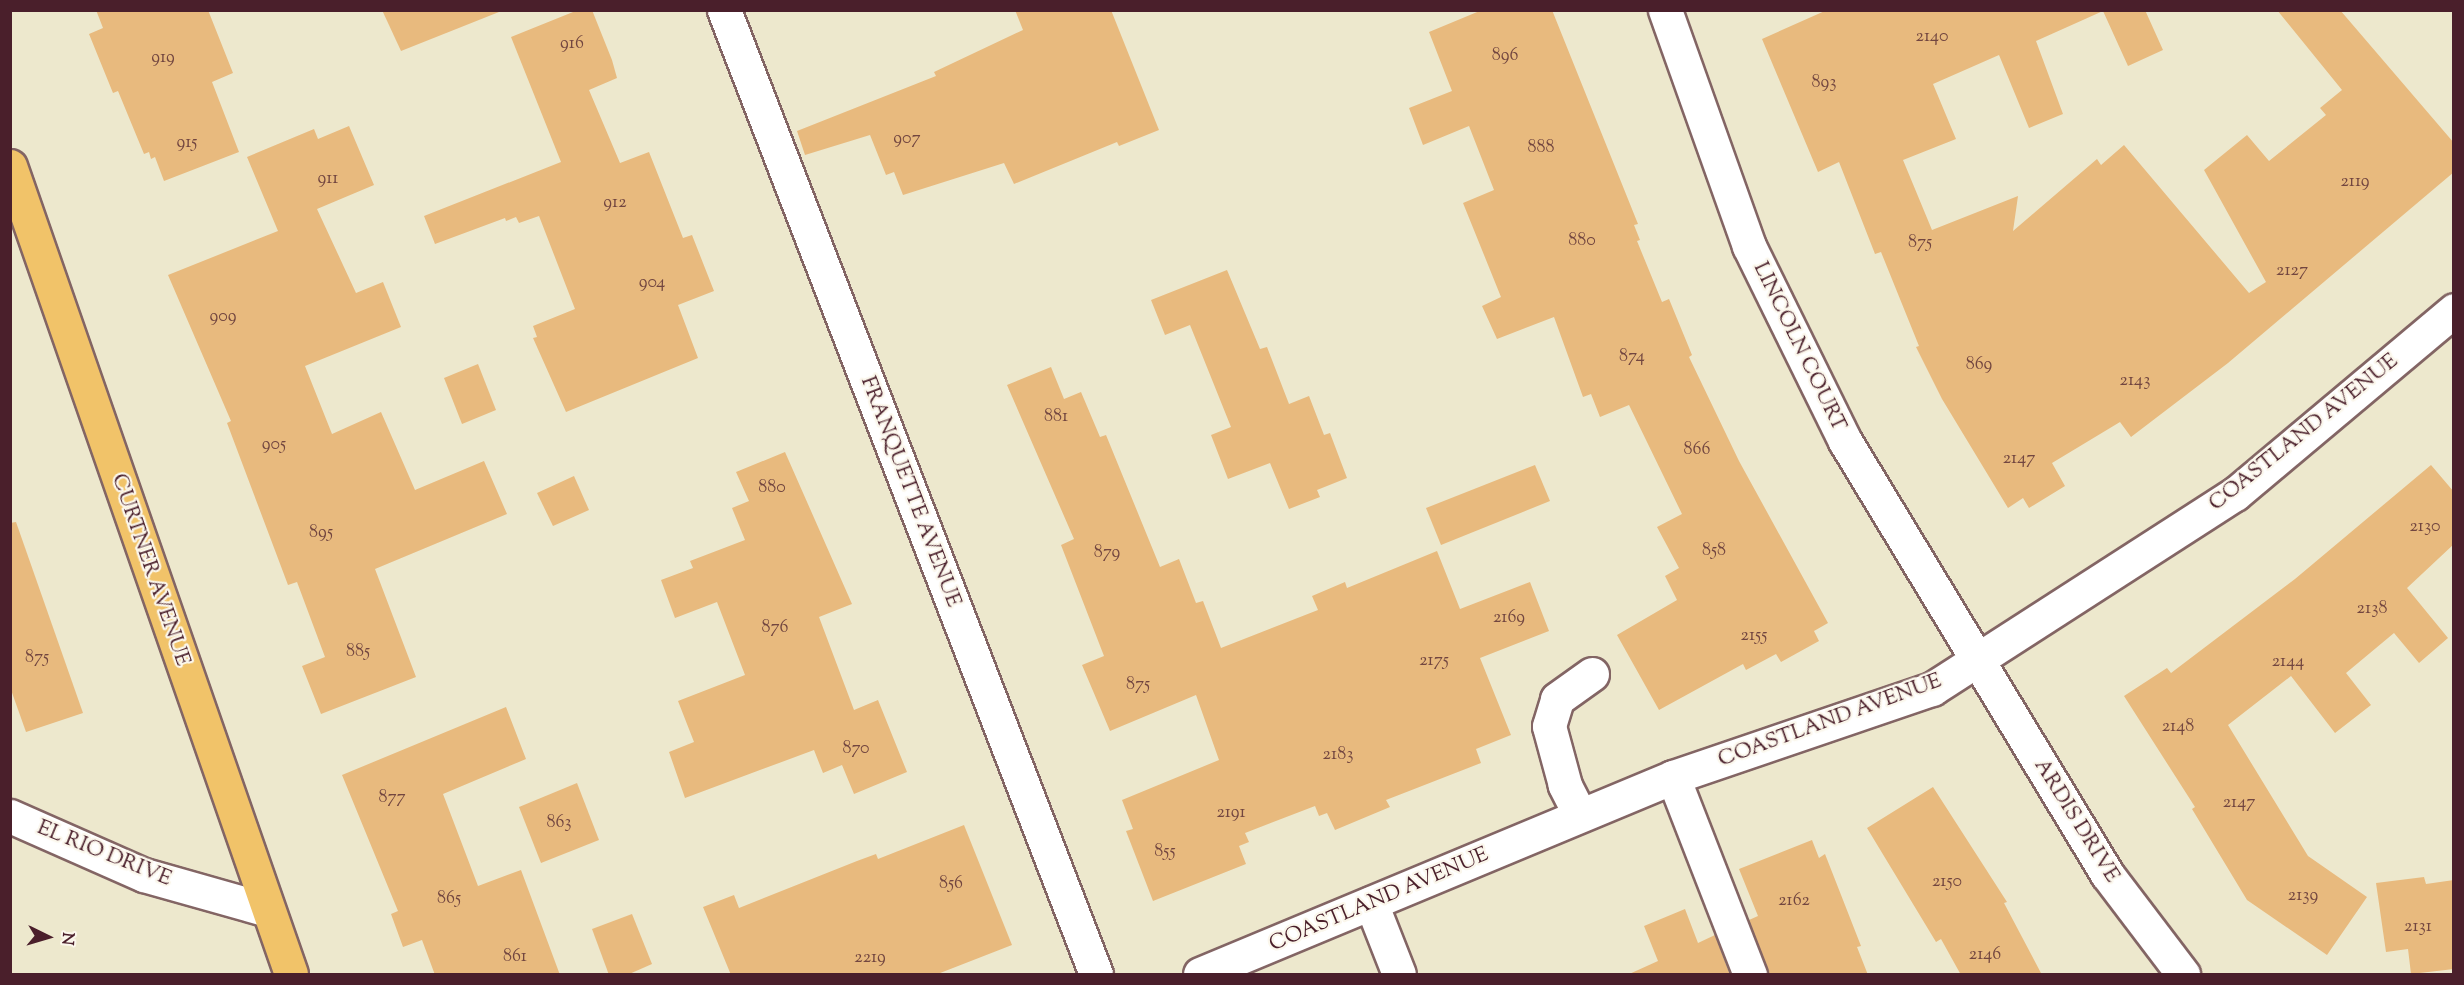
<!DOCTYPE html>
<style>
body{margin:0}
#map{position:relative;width:2464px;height:985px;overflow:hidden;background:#ede8cd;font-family:"Sorts Mill Goudy",serif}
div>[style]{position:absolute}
.building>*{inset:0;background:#e8ba7e}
.roads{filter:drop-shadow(2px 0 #836564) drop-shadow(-2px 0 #836564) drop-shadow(0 2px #836564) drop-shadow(0 -2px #836564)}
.minor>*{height:33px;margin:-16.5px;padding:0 16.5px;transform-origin:16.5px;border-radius:16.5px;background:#fff}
.major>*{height:33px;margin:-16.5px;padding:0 16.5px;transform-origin:16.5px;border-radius:16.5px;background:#f1c369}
span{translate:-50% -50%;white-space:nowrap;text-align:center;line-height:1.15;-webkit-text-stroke:4.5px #fbf7ec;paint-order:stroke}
.number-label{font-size:18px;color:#724640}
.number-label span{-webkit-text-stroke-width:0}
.street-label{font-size:21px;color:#4a1f2b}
.frame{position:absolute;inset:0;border:12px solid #4a1f2b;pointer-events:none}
.north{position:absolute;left:18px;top:907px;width:60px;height:60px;-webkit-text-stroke:4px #fbf7ec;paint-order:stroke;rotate:95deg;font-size:16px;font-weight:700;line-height:24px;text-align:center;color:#4a1f2b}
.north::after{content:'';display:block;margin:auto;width:21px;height:27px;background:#4a1f2b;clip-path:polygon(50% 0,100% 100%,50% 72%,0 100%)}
</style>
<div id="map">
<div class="building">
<div style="clip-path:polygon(96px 10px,208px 10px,233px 73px,212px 82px,239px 152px,164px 181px,155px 157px,151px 159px,149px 152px,144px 154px,118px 91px,113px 93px,89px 34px,103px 28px)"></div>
<div style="clip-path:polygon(382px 10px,499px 10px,499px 12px,401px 51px)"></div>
<div style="clip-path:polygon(578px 10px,592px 10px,612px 60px,617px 78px,589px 90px,620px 163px,649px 152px,683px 238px,692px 235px,714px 291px,678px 305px,698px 358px,566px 412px,533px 338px,537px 337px,533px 326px,575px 309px,539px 216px,519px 223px,516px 217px,506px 221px,505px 218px,435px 244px,424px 216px,561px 162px,511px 37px)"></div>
<div style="clip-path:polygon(1015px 10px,1111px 10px,1159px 130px,1119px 146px,1117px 142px,1014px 184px,1004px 163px,903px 195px,894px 172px,886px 175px,870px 135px,805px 155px,797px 131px,936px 76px,934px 72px,1023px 30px)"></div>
<div style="clip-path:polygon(1482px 10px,1552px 10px,1638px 224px,1634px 225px,1640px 240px,1637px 241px,1662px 302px,1669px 299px,1692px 355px,1689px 357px,1739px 461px,1828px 623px,1814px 631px,1819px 641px,1781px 662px,1776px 654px,1746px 670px,1743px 664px,1659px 710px,1617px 635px,1677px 600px,1665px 576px,1679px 568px,1657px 527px,1682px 514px,1629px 405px,1600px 417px,1591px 394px,1583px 397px,1554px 317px,1497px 339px,1482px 306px,1501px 297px,1463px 203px,1494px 190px,1469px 126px,1423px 145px,1409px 108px,1452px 91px,1429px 32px)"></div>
<div style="clip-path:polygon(1827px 10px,2145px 10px,2163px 50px,2128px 66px,2103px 11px,2036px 41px,2063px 114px,2029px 128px,1999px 55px,1933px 84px,1956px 139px,1903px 160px,1932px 230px,2018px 196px,2013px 231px,2097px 159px,2101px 165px,2124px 145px,2249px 293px,2266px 282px,2204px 170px,2247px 135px,2269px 161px,2326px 115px,2320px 108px,2342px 90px,2277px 10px,2340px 10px,2454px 143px,2454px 172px,2228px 363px,2131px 437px,2120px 422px,2052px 463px,2065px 486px,2029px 508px,2023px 498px,2008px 508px,1942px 399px,1916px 347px,1919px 346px,1881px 252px,1875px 254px,1839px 162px,1818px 172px,1762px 39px)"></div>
<div style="clip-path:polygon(349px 126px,374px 185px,317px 209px,356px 293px,383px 282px,401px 327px,305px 366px,332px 434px,381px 412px,415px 490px,484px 461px,507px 514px,375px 569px,416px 677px,321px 714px,302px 666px,325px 657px,297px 582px,288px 585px,227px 423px,231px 421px,168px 275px,278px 231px,247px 157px,314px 129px,318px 139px)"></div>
<div style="clip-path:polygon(1227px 270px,1260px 349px,1267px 347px,1289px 404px,1309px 396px,1324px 435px,1330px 433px,1347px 478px,1317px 490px,1320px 497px,1289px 509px,1270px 463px,1228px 479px,1211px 435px,1231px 427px,1190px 325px,1165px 335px,1151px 300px)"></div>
<div style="clip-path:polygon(478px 364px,496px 410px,462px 424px,444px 378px)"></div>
<div style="clip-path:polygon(1051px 367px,1064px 399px,1081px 392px,1100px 437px,1106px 435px,1160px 567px,1179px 559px,1196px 603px,1203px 601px,1221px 648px,1318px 610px,1312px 596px,1345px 582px,1347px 588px,1437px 551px,1460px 609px,1530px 582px,1549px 631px,1480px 658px,1511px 735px,1476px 749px,1481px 763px,1386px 800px,1390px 807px,1335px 830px,1327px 813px,1319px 816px,1315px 806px,1245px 833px,1249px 842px,1239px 846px,1246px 864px,1153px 901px,1126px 831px,1133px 829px,1122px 800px,1219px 760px,1196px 695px,1110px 731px,1082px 665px,1104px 656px,1061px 545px,1074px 539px,1007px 385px)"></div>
<div style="clip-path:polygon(785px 452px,852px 604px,819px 617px,854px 710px,878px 700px,907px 772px,854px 794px,842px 765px,823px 773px,814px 750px,685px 798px,669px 752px,694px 742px,678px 701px,745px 675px,717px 602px,675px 618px,661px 580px,693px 568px,690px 561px,745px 540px,732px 508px,749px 501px,736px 472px)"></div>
<div style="clip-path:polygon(1535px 465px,1550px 501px,1441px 545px,1426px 508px)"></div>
<div style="clip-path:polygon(2431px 465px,2454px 492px,2454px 544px,2407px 588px,2448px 638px,2419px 663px,2394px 633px,2346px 673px,2371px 705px,2335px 733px,2291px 676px,2228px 725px,2308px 856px,2367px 897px,2327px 955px,2247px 900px,2192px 809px,2195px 807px,2124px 696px,2167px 668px,2171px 673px,2295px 579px)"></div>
<div style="clip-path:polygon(574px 476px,589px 510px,553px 526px,537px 493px)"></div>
<div style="clip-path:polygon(16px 522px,83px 713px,26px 732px,10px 687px,10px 523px)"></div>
<div style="clip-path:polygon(506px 707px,526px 759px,443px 794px,478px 886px,521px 870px,560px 975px,435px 975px,422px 940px,403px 947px,391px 914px,398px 911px,342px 775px)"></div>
<div style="clip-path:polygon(577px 783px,599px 840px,541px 863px,519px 807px)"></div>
<div style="clip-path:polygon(1933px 787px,2007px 902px,2004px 903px,2042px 975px,1961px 975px,1941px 939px,1936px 942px,1867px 828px)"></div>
<div style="clip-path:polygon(964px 825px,1012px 945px,935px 975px,731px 975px,703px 907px,734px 895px,739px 908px,857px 861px,876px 854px,878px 859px)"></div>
<div style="clip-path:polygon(1812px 840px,1819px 858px,1825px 854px,1861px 946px,1857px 947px,1868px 975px,1768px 975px,1749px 920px,1758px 916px,1739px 869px)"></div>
<div style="clip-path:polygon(2424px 877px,2426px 884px,2454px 880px,2454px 969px,2411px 974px,2408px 949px,2386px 952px,2376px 883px)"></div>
<div style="clip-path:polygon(1685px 909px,1698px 943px,1715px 935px,1730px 975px,1627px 975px,1658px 961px,1644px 926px)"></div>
<div style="clip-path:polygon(632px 914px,652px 964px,627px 975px,609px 975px,592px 929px)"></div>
</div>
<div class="roads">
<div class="minor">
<div style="left:724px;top:10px;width:1033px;rotate:68.9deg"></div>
<div style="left:1665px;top:10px;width:251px;rotate:70.4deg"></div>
<div style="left:1749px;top:246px;width:217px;rotate:63.8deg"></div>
<div style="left:1845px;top:441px;width:506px;rotate:58.82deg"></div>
<div style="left:2107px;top:874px;width:126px;rotate:52.8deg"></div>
<div style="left:1673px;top:777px;width:212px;rotate:68.7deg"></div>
<div style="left:1580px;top:815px;width:34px;rotate:-117deg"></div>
<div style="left:1565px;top:785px;width:61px;rotate:-105.2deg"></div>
<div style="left:1549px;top:726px;width:28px;rotate:-73deg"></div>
<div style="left:1557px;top:699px;width:43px;rotate:-35.5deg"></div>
<div style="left:10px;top:816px;width:146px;rotate:23.8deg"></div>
<div style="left:144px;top:875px;width:129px;rotate:15.8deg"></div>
<div style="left:1371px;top:903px;width:76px;rotate:68.5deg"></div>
<div style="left:1200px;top:974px;width:512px;rotate:-22.61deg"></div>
<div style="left:1673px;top:777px;width:274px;rotate:-18.8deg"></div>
<div style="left:1932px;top:689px;width:360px;rotate:-32.8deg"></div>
<div style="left:2235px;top:494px;width:286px;rotate:-40deg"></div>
</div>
<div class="major">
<div style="left:10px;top:166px;width:855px;rotate:70.82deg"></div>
</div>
</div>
<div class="number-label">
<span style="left:1932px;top:37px">2140</span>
<span style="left:572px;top:44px">916</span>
<span style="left:1505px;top:56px">896</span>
<span style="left:163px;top:58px">919</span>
<span style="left:1824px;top:83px">893</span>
<span style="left:907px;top:139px">907</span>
<span style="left:187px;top:143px">915</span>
<span style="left:1541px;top:148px">888</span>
<span style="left:328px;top:179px">911</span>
<span style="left:2355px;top:182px">2119</span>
<span style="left:615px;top:203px">912</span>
<span style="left:1582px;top:241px">880</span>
<span style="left:1920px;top:243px">875</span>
<span style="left:2292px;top:271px">2127</span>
<span style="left:652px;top:283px">904</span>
<span style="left:223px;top:317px">909</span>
<span style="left:1632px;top:357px">874</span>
<span style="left:1979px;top:365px">869</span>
<span style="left:2135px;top:381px">2143</span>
<span style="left:1056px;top:417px">881</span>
<span style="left:274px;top:445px">905</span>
<span style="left:1697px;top:450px">866</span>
<span style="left:2019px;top:459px">2147</span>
<span style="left:772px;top:488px">880</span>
<span style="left:2425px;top:527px">2130</span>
<span style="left:321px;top:533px">895</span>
<span style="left:1714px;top:551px">858</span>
<span style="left:1107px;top:553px">879</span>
<span style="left:2372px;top:609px">2138</span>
<span style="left:1509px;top:618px">2169</span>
<span style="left:775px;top:628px">876</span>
<span style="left:1754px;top:636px">2155</span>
<span style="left:358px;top:652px">885</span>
<span style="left:37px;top:658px">875</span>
<span style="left:1434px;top:661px">2175</span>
<span style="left:2288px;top:662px">2144</span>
<span style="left:1138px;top:685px">875</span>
<span style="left:2178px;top:727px">2148</span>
<span style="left:856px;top:749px">870</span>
<span style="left:1338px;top:755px">2183</span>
<span style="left:392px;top:798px">877</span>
<span style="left:2239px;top:803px">2147</span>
<span style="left:1231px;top:813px">2191</span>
<span style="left:559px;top:823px">863</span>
<span style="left:1165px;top:852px">855</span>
<span style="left:1947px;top:882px">2150</span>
<span style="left:951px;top:884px">856</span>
<span style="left:2303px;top:896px">2139</span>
<span style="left:449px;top:899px">865</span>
<span style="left:1794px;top:901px">2162</span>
<span style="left:2418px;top:927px">2131</span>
<span style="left:1985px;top:955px">2146</span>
<span style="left:515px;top:957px">861</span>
<span style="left:870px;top:958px">2219</span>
</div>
<div class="street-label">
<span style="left:1799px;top:347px;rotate:64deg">LINCOLN COURT</span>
<span style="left:2304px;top:433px;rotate:-39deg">COASTLAND AVENUE</span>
<span style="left:910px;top:492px;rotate:69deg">FRANQUETTE AVENUE</span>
<span style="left:150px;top:570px;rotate:71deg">CURTNER AVENUE</span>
<span style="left:1830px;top:721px;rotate:-20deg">COASTLAND AVENUE</span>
<span style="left:2076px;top:821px;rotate:58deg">ARDIS DRIVE</span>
<span style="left:104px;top:854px;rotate:22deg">EL RIO DRIVE</span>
<span style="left:1379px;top:900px;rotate:-23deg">COASTLAND AVENUE</span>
</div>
<div class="frame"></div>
<div class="north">N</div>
</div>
